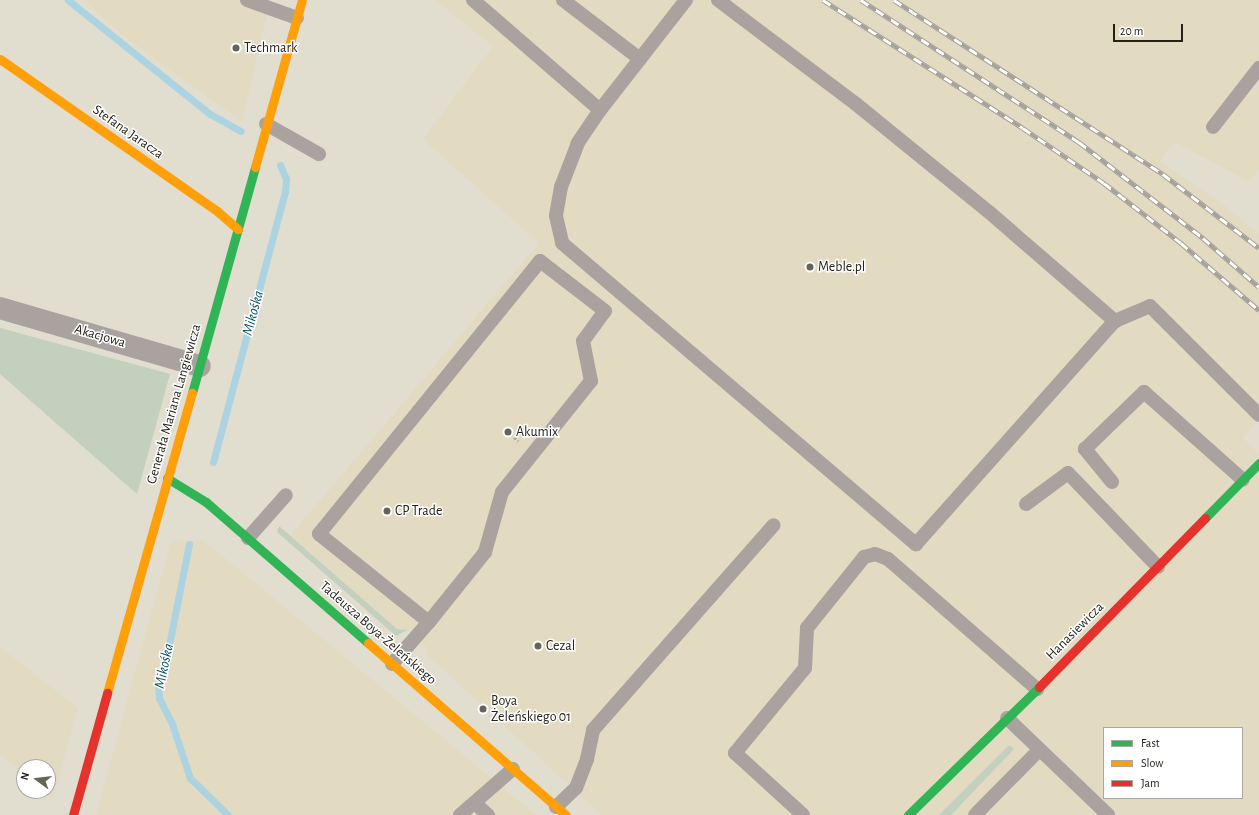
<!DOCTYPE html>
<meta charset="utf-8">
<style>
body{margin:0}
#map{position:relative;width:1259px;height:815px;overflow:hidden;background:#e1ddcf;font-family:"Alegreya Sans",sans-serif}
div>[style]{position:absolute}
.built>*{inset:0;background:#e2dbc2}
.green>*{inset:0;background:#c2d0bd}
.stream>*{height:7px;margin:-3.5px;padding:0 3.5px;transform-origin:3.5px;border-radius:3.5px;background:#acd3e1}
.path>*{height:2.5px;margin-top:-1.25px;transform-origin:0;background:repeating-linear-gradient(90deg,#aba6a0 0 3px,transparent 0 5px)}
.lane>*{height:14px;margin:-7px;padding:0 7px;transform-origin:7px;border-radius:7px;background:#aaa29f}
.street>*{height:22px;margin:-11px;padding:0 11px;transform-origin:11px;border-radius:11px;background:#aaa29f}
.fast>*{height:9px;margin:-4.5px;padding:0 4.5px;transform-origin:4.5px;border-radius:4.5px;background:#30b455}
.slow>*{height:9px;margin:-4.5px;padding:0 4.5px;transform-origin:4.5px;border-radius:4.5px;background:#ff9f0a}
.jam>*{height:9px;margin:-4.5px;padding:0 4.5px;transform-origin:4.5px;border-radius:4.5px;background:#e5322d}
.rail>*{height:4.5px;margin-top:-2.25px;transform-origin:0;background:repeating-linear-gradient(90deg,#fff 0 9px,#a6a19a 0 18px);box-sizing:border-box;border-block:1px solid #a6a19a}
.dots>*{width:11px;height:11px;translate:-50% -50%;box-sizing:border-box;border:2px solid #fff;border-radius:50%}
span{translate:-50% -50%;white-space:nowrap;text-align:center;line-height:1.15;-webkit-text-stroke:3px #fff;paint-order:stroke}
.poi-label{font-size:14px;color:#252219}
.left{translate:0 -50%;text-align:left}
.street-label{font-size:14px;color:#252219}
.water-label{font-size:15px;color:#005069;font-style:italic}
.legend{position:absolute;left:1103px;top:727px;width:140px;height:72px;box-sizing:border-box;background:#fff;border:1px solid #a8a7a3;margin:0;padding:5px 7px;list-style:none;font-size:12px;color:#252219}
.legend li{display:flex;align-items:center;gap:8px;height:20px}
.legend b{width:20px;border:1px solid #a8a7a3}
.north{position:absolute;left:16px;top:759px;width:40px;height:40px;box-sizing:border-box;background:#fff;border:1px solid #a8a7a3;border-radius:50%;rotate:285deg;font-size:11px;font-weight:700;line-height:16px;text-align:center;color:#252219}
.north::after{content:'';display:block;margin:auto;width:14px;height:18px;background:#676359;clip-path:polygon(50% 0,100% 100%,50% 72%,0 100%)}
.scale{position:absolute;left:1113px;top:24px;width:70px;height:18px;box-sizing:border-box;border:2px solid #252219;border-top:0;padding-left:5px;font-size:12px;line-height:14px;white-space:nowrap;color:#252219;-webkit-text-stroke:3px #fff;paint-order:stroke}
</style>
<div id="map">
<div class="built">
<div style="clip-path:polygon(83px 0,270px 0,242px 122px,122px 35px)"></div>
<div style="clip-path:polygon(evenodd,435px 0,1259px 0,1259px 170px,1248px 181px,1175px 142px,1160px 161px,1229px 209px,1259px 234px,1259px 420px,1243px 438px,1259px 454px,1259px 815px,602px 815px,426px 654px,426px 647px,408px 631px,397px 629px,290px 536px,539px 243px,423px 139px,493px 46px,435px 0,1104px 728px,1242px 728px,1242px 798px,1104px 798px,1104px 728px)"></div>
<div style="clip-path:polygon(203px 540px,536px 815px,96px 815px,171px 541px)"></div>
<div style="clip-path:polygon(0 647px,78px 708px,53px 799px,43px 791px,48px 791px,48px 767px,24px 767px,24px 775px,0 754px)"></div>
</div>
<div class="green">
<div style="clip-path:polygon(0 328px,170px 374px,137px 494px,0 374px)"></div>
<div style="clip-path:polygon(279px 526px,397px 629px,407px 630px,396px 636px,277px 532px)"></div>
<div style="clip-path:polygon(1009px 745px,1014px 749px,951px 815px,939px 815px)"></div>
</div>
<div class="stream">
<div style="left:68px;top:0;width:182px;rotate:38.8deg"></div>
<div style="left:210px;top:114px;width:35px;rotate:29deg"></div>
<div style="left:213px;top:462px;width:280px;rotate:-75.1deg"></div>
<div style="left:285px;top:191px;width:12px;rotate:-85deg"></div>
<div style="left:286px;top:179px;width:15px;rotate:-113deg"></div>
<div style="left:189px;top:544px;width:123px;rotate:101.2deg"></div>
<div style="left:165px;top:665px;width:22px;rotate:108deg"></div>
<div style="left:158px;top:686px;width:12px;rotate:85deg"></div>
<div style="left:159px;top:698px;width:29px;rotate:63deg"></div>
<div style="left:172px;top:724px;width:57px;rotate:71.6deg"></div>
<div style="left:190px;top:778px;width:53px;rotate:44.2deg"></div>
</div>
<div class="path">
<div style="left:514px;top:437px;width:6px;rotate:39deg"></div>
</div>
<div class="lane">
<div style="left:247px;top:0;width:53px;rotate:19.8deg"></div>
<div style="left:473px;top:0;width:168px;rotate:40.9deg"></div>
<div style="left:563px;top:0;width:97px;rotate:37.5deg"></div>
<div style="left:686px;top:0;width:140px;rotate:128deg"></div>
<div style="left:600px;top:110px;width:40px;rotate:124deg"></div>
<div style="left:578px;top:143px;width:47px;rotate:111.1deg"></div>
<div style="left:561px;top:187px;width:29px;rotate:100deg"></div>
<div style="left:556px;top:216px;width:28px;rotate:77deg"></div>
<div style="left:562px;top:243px;width:465px;rotate:40.4deg"></div>
<div style="left:916px;top:544px;width:299px;rotate:-48.3deg"></div>
<div style="left:718px;top:0;width:173px;rotate:37deg"></div>
<div style="left:856px;top:104px;width:171px;rotate:39.1deg"></div>
<div style="left:989px;top:212px;width:167px;rotate:40.9deg"></div>
<div style="left:1115px;top:321px;width:38px;rotate:-23deg"></div>
<div style="left:1150px;top:306px;width:154px;rotate:45deg"></div>
<div style="left:266px;top:124px;width:61px;rotate:29.5deg"></div>
<div style="left:1213px;top:127px;width:75px;rotate:-52.1deg"></div>
<div style="left:1112px;top:482px;width:43px;rotate:-129.3deg"></div>
<div style="left:1085px;top:449px;width:82px;rotate:-44deg"></div>
<div style="left:1144px;top:392px;width:132px;rotate:41.6deg"></div>
<div style="left:1026px;top:504px;width:52px;rotate:-36.4deg"></div>
<div style="left:1068px;top:473px;width:130px;rotate:46.2deg"></div>
<div style="left:248px;top:538px;width:57px;rotate:-48.5deg"></div>
<div style="left:392px;top:664px;width:56px;rotate:-48.6deg"></div>
<div style="left:429px;top:622px;width:90px;rotate:-51.3deg"></div>
<div style="left:485px;top:552px;width:62px;rotate:-74.2deg"></div>
<div style="left:502px;top:492px;width:142px;rotate:-51.3deg"></div>
<div style="left:591px;top:381px;width:41px;rotate:-101.3deg"></div>
<div style="left:583px;top:341px;width:37px;rotate:-54deg"></div>
<div style="left:605px;top:311px;width:82px;rotate:-142.4deg"></div>
<div style="left:540px;top:261px;width:351px;rotate:129deg"></div>
<div style="left:319px;top:534px;width:141px;rotate:38.7deg"></div>
<div style="left:1007px;top:718px;width:140px;rotate:43.8deg"></div>
<div style="left:475px;top:803px;width:18px;rotate:43deg"></div>
<div style="left:556px;top:807px;width:28px;rotate:-44deg"></div>
<div style="left:576px;top:788px;width:31px;rotate:-69deg"></div>
<div style="left:587px;top:759px;width:30px;rotate:-78deg"></div>
<div style="left:593px;top:730px;width:273px;rotate:-48.6deg"></div>
<div style="left:460px;top:815px;width:70px;rotate:-41deg"></div>
<div style="left:803px;top:815px;width:92px;rotate:-137.6deg"></div>
<div style="left:735px;top:753px;width:110px;rotate:-50.5deg"></div>
<div style="left:805px;top:668px;width:40px;rotate:-87.1deg"></div>
<div style="left:807px;top:628px;width:91px;rotate:-51.2deg"></div>
<div style="left:864px;top:557px;width:11px;rotate:-15deg"></div>
<div style="left:875px;top:554px;width:14px;rotate:21deg"></div>
<div style="left:888px;top:559px;width:198px;rotate:41.1deg"></div>
<div style="left:975px;top:815px;width:91px;rotate:-45.4deg"></div>
</div>
<div class="street">
<div style="left:0;top:308px;width:208px;rotate:16.2deg"></div>
</div>
<div class="fast">
<div style="left:192px;top:393px;width:235px;rotate:-74.4deg"></div>
<div style="left:167px;top:478px;width:46px;rotate:31.6deg"></div>
<div style="left:206px;top:502px;width:215px;rotate:41deg"></div>
<div style="left:1205px;top:518px;width:77px;rotate:-45.5deg"></div>
<div style="left:908px;top:815px;width:183px;rotate:-44.3deg"></div>
</div>
<div class="slow">
<div style="left:0;top:59px;width:265px;rotate:35deg"></div>
<div style="left:217px;top:211px;width:28px;rotate:41deg"></div>
<div style="left:255px;top:167px;width:173px;rotate:-74.3deg"></div>
<div style="left:368px;top:643px;width:262px;rotate:41deg"></div>
<div style="left:107px;top:693px;width:312px;rotate:-74.2deg"></div>
</div>
<div class="jam">
<div style="left:1039px;top:687px;width:237px;rotate:-45.5deg"></div>
<div style="left:73px;top:815px;width:127px;rotate:-74.4deg"></div>
</div>
<div class="rail">
<div style="left:823px;top:0;width:237px;rotate:32.6deg"></div>
<div style="left:1023px;top:128px;width:98px;rotate:34.2deg"></div>
<div style="left:1104px;top:183px;width:98px;rotate:37.9deg"></div>
<div style="left:1181px;top:243px;width:103px;rotate:40.7deg"></div>
<div style="left:861px;top:0;width:260px;rotate:33.1deg"></div>
<div style="left:1079px;top:142px;width:157px;rotate:37.7deg"></div>
<div style="left:1203px;top:238px;width:74px;rotate:41.2deg"></div>
<div style="left:894px;top:0;width:320px;rotate:32.9deg"></div>
<div style="left:1163px;top:174px;width:121px;rotate:37.6deg"></div>
</div>
<div class="dots">
<div style="left:236px;top:48px;background:#676359"></div>
<div style="left:810px;top:267px;background:#676359"></div>
<div style="left:508px;top:432px;background:#676359"></div>
<div style="left:387px;top:511px;background:#676359"></div>
<div style="left:538px;top:646px;background:#676359"></div>
<div style="left:483px;top:709px;background:#676359"></div>
</div>
<div class="poi-label">
<span class="left" style="left:244px;top:48px">Techmark</span>
<span class="left" style="left:818px;top:267px">Meble.pl</span>
<span class="left" style="left:516px;top:432px">Akumix</span>
<span class="left" style="left:395px;top:511px">CP Trade</span>
<span class="left" style="left:546px;top:646px">Cezal</span>
<span class="left" style="left:491px;top:709px">Boya<br>Żeleńskiego 01</span>
</div>
<div class="street-label">
<span style="left:128px;top:132px;rotate:35deg">Stefana Jaracza</span>
<span style="left:100px;top:336px;rotate:16deg">Akacjowa</span>
<span style="left:174px;top:404px;rotate:-74deg">Generała Mariana Langiewicza</span>
<span style="left:1075px;top:631px;rotate:-45deg">Hanasiewicza</span>
<span style="left:378px;top:633px;rotate:41deg">Tadeusza Boya-Żeleńskiego</span>
</div>
<div class="water-label">
<span style="left:253px;top:313px;rotate:-75deg">Mikośka</span>
<span style="left:164px;top:666px;rotate:-78deg">Mikośka</span>
</div>
<ul class="legend">
<li><b style="height:5px;background:#30b455"></b>Fast</li>
<li><b style="height:5px;background:#ff9f0a"></b>Slow</li>
<li><b style="height:5px;background:#e5322d"></b>Jam</li>
</ul>
<div class="north">N</div>
<div class="scale">20 m</div>
</div>
